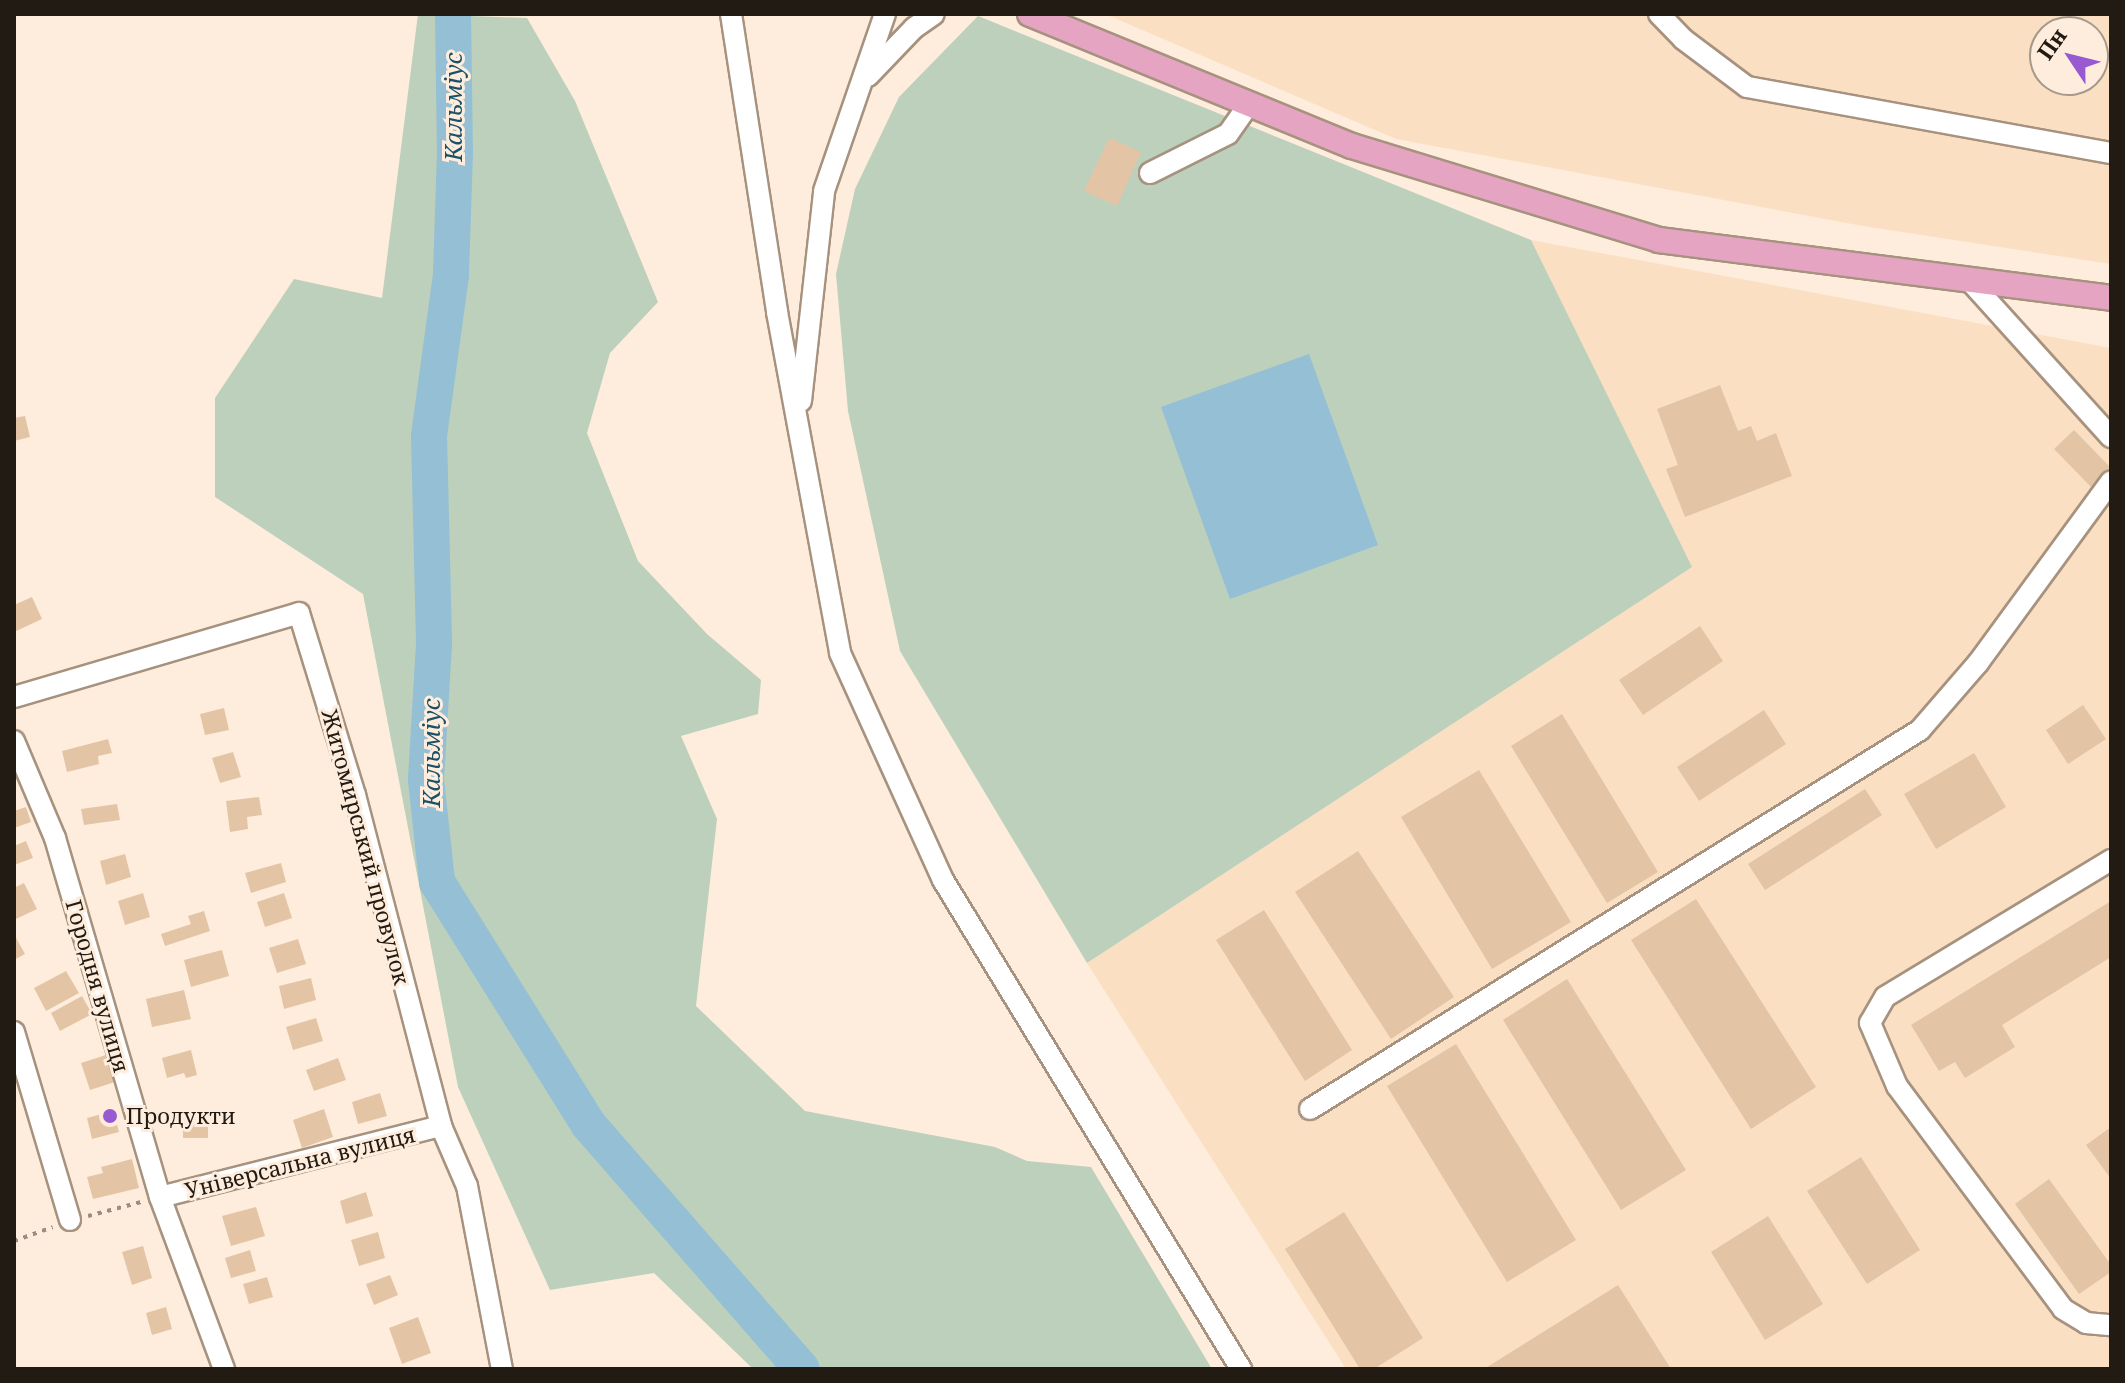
<!DOCTYPE html>
<meta charset="utf-8">
<style>
body{margin:0}
#map{position:relative;width:2125px;height:1383px;overflow:hidden;background:#feeddc;font-family:"Noto Serif",serif}
div>[style]{position:absolute}
.built>*{inset:0;background:#fadfc3}
.green>*{inset:0;background:#bcd0bc}
.water>*{inset:0;background:#94bfd4}
.river>*{height:36px;margin:-18px;padding:0 18px;transform-origin:18px;border-radius:18px;background:#94bfd4}
.building>*{inset:0;background:#e3c5a6}
.path>*{height:4px;margin-top:-2px;transform-origin:0;background:repeating-linear-gradient(90deg,#9b8e81 0 4px,transparent 0 10px)}
.roads{filter:drop-shadow(2px 0 #a6927e) drop-shadow(-2px 0 #a6927e) drop-shadow(0 2px #a6927e) drop-shadow(0 -2px #a6927e)}
.minor>*{height:20px;margin:-10px;padding:0 10px;transform-origin:10px;border-radius:10px;background:#fff}
.major>*{height:24px;margin:-12px;padding:0 12px;transform-origin:12px;border-radius:12px;background:#e5a4c2}
.dots>*{width:22px;height:22px;translate:-50% -50%;box-sizing:border-box;border:4px solid #feeddc;border-radius:50%}
span{translate:-50% -50%;white-space:nowrap;text-align:center;line-height:1.15;-webkit-text-stroke:6px #feeddc;paint-order:stroke}
.street-label{font-size:22px;color:#221b13}
.poi-label{font-size:22px;color:#221b13}
.left{translate:0 -50%;text-align:left}
.water-label{font-size:24px;color:#1b5168;font-style:italic}
.frame{position:absolute;inset:0;border:16px solid #221b13;pointer-events:none}
.north{position:absolute;left:2029px;top:16px;width:80px;height:80px;box-sizing:border-box;background:#feeddc;border:2px solid #a6998c;border-radius:50%;rotate:305deg;font-size:22px;font-weight:700;line-height:32px;text-align:center;color:#221b13}
.north::after{content:'';display:block;margin:auto;width:28px;height:36px;background:#975ad1;clip-path:polygon(50% 0,100% 100%,50% 72%,0 100%)}
</style>
<div id="map">
<div class="built">
<div style="clip-path:polygon(evenodd,1105px 14px,2111px 14px,2111px 264px,1863px 226px,1396px 139px,1105px 14px,2045px 32px,2093px 32px,2093px 80px,2045px 80px,2045px 32px)"></div>
<div style="clip-path:polygon(1531px 240px,2111px 348px,2111px 1369px,1346px 1369px,1087px 963px,1691px 567px)"></div>
</div>
<div class="green">
<div style="clip-path:polygon(418px 14px,527px 18px,575px 101px,658px 302px,610px 353px,587px 433px,638px 561px,707px 634px,761px 680px,758px 714px,681px 736px,717px 819px,696px 1006px,805px 1111px,995px 1147px,1027px 1161px,1091px 1167px,1212px 1369px,753px 1369px,654px 1273px,550px 1290px,458px 1087px,363px 594px,215px 497px,215px 398px,294px 279px,382px 298px)"></div>
<div style="clip-path:polygon(978px 16px,1531px 240px,1692px 567px,1087px 963px,900px 651px,848px 411px,836px 274px,855px 189px,899px 97px)"></div>
</div>
<div class="water">
<div style="clip-path:polygon(1309px 354px,1378px 545px,1230px 599px,1161px 407px)"></div>
</div>
<div class="river">
<div style="left:453px;top:14px;width:138px;rotate:89.2deg"></div>
<div style="left:455px;top:152px;width:123px;rotate:91.9deg"></div>
<div style="left:451px;top:275px;width:162px;rotate:97.8deg"></div>
<div style="left:429px;top:436px;width:208px;rotate:88.6deg"></div>
<div style="left:434px;top:644px;width:136px;rotate:93.4deg"></div>
<div style="left:426px;top:780px;width:103px;rotate:83.8deg"></div>
<div style="left:437px;top:882px;width:285px;rotate:58deg"></div>
<div style="left:588px;top:1124px;width:325px;rotate:48.9deg"></div>
</div>
<div class="building">
<div style="clip-path:polygon(1109px 138px,1141px 152px,1117px 206px,1084px 191px)"></div>
<div style="clip-path:polygon(1720px 385px,1738px 431px,1751px 426px,1757px 441px,1776px 433px,1792px 476px,1685px 517px,1666px 469px,1678px 465px,1657px 409px)"></div>
<div style="clip-path:polygon(25px 416px,30px 437px,14px 441px,14px 418px)"></div>
<div style="clip-path:polygon(2074px 430px,2111px 468px,2092px 488px,2054px 449px)"></div>
<div style="clip-path:polygon(32px 597px,42px 619px,14px 632px,14px 605px)"></div>
<div style="clip-path:polygon(1700px 626px,1723px 661px,1643px 715px,1619px 680px)"></div>
<div style="clip-path:polygon(2083px 705px,2106px 739px,2068px 764px,2046px 730px)"></div>
<div style="clip-path:polygon(224px 708px,229px 730px,205px 735px,200px 714px)"></div>
<div style="clip-path:polygon(1764px 710px,1786px 744px,1699px 801px,1677px 767px)"></div>
<div style="clip-path:polygon(1562px 714px,1658px 872px,1607px 903px,1511px 746px)"></div>
<div style="clip-path:polygon(108px 739px,112px 753px,98px 756px,99px 764px,67px 772px,62px 751px)"></div>
<div style="clip-path:polygon(233px 752px,241px 777px,220px 783px,212px 758px)"></div>
<div style="clip-path:polygon(1974px 753px,2006px 807px,1936px 849px,1904px 794px)"></div>
<div style="clip-path:polygon(1479px 770px,1571px 922px,1492px 969px,1401px 817px)"></div>
<div style="clip-path:polygon(1865px 789px,1882px 815px,1765px 890px,1748px 864px)"></div>
<div style="clip-path:polygon(259px 797px,262px 815px,247px 817px,248px 829px,230px 832px,226px 801px)"></div>
<div style="clip-path:polygon(117px 804px,120px 820px,84px 825px,81px 809px)"></div>
<div style="clip-path:polygon(26px 807px,31px 822px,14px 828px,14px 811px)"></div>
<div style="clip-path:polygon(26px 841px,33px 858px,14px 865px,14px 846px)"></div>
<div style="clip-path:polygon(1358px 851px,1454px 997px,1391px 1039px,1295px 892px)"></div>
<div style="clip-path:polygon(125px 854px,131px 877px,106px 885px,100px 861px)"></div>
<div style="clip-path:polygon(281px 863px,286px 882px,251px 893px,245px 873px)"></div>
<div style="clip-path:polygon(24px 883px,37px 909px,16px 919px,14px 888px)"></div>
<div style="clip-path:polygon(143px 893px,150px 917px,125px 925px,118px 901px)"></div>
<div style="clip-path:polygon(284px 893px,292px 918px,265px 927px,257px 902px)"></div>
<div style="clip-path:polygon(1696px 899px,1816px 1087px,1751px 1129px,1631px 940px)"></div>
<div style="clip-path:polygon(2111px 901px,2111px 957px,2002px 1025px,2015px 1047px,1965px 1078px,1955px 1062px,1939px 1071px,1911px 1025px)"></div>
<div style="clip-path:polygon(1264px 910px,1352px 1050px,1305px 1081px,1216px 940px)"></div>
<div style="clip-path:polygon(204px 911px,210px 931px,165px 946px,161px 934px,191px 924px,188px 916px)"></div>
<div style="clip-path:polygon(14px 934px,25px 954px,14px 960px)"></div>
<div style="clip-path:polygon(298px 939px,306px 964px,277px 973px,269px 948px)"></div>
<div style="clip-path:polygon(222px 950px,229px 976px,191px 987px,184px 960px)"></div>
<div style="clip-path:polygon(66px 971px,79px 993px,46px 1011px,34px 988px)"></div>
<div style="clip-path:polygon(311px 978px,316px 1000px,284px 1009px,279px 986px)"></div>
<div style="clip-path:polygon(1567px 979px,1686px 1170px,1621px 1210px,1503px 1020px)"></div>
<div style="clip-path:polygon(184px 990px,191px 1019px,152px 1027px,146px 999px)"></div>
<div style="clip-path:polygon(82px 996px,92px 1014px,60px 1031px,51px 1013px)"></div>
<div style="clip-path:polygon(316px 1018px,323px 1041px,293px 1050px,286px 1027px)"></div>
<div style="clip-path:polygon(1456px 1044px,1576px 1240px,1507px 1282px,1387px 1086px)"></div>
<div style="clip-path:polygon(191px 1050px,197px 1075px,186px 1078px,184px 1073px,167px 1078px,162px 1058px)"></div>
<div style="clip-path:polygon(109px 1054px,118px 1081px,90px 1090px,81px 1063px)"></div>
<div style="clip-path:polygon(338px 1058px,346px 1080px,314px 1091px,306px 1070px)"></div>
<div style="clip-path:polygon(380px 1093px,387px 1116px,358px 1124px,352px 1102px)"></div>
<div style="clip-path:polygon(324px 1109px,333px 1137px,302px 1148px,293px 1120px)"></div>
<div style="clip-path:polygon(113px 1111px,119px 1132px,92px 1139px,87px 1118px)"></div>
<div style="clip-path:polygon(183px 1114px,208px 1114px,208px 1138px,183px 1138px)"></div>
<div style="clip-path:polygon(2111px 1127px,2111px 1179px,2086px 1145px)"></div>
<div style="clip-path:polygon(1861px 1157px,1920px 1250px,1867px 1284px,1807px 1191px)"></div>
<div style="clip-path:polygon(132px 1159px,139px 1188px,93px 1199px,87px 1177px,103px 1173px,101px 1167px)"></div>
<div style="clip-path:polygon(2049px 1179px,2111px 1265px,2111px 1272px,2079px 1294px,2015px 1204px)"></div>
<div style="clip-path:polygon(366px 1192px,373px 1216px,346px 1224px,340px 1201px)"></div>
<div style="clip-path:polygon(256px 1207px,265px 1236px,231px 1246px,222px 1216px)"></div>
<div style="clip-path:polygon(1344px 1212px,1423px 1338px,1374px 1369px,1360px 1369px,1285px 1249px)"></div>
<div style="clip-path:polygon(1768px 1216px,1823px 1304px,1765px 1340px,1711px 1252px)"></div>
<div style="clip-path:polygon(378px 1232px,385px 1258px,359px 1266px,351px 1240px)"></div>
<div style="clip-path:polygon(143px 1246px,152px 1278px,132px 1285px,122px 1252px)"></div>
<div style="clip-path:polygon(250px 1250px,256px 1271px,231px 1278px,225px 1258px)"></div>
<div style="clip-path:polygon(390px 1275px,398px 1295px,374px 1305px,366px 1284px)"></div>
<div style="clip-path:polygon(267px 1277px,273px 1297px,249px 1304px,243px 1284px)"></div>
<div style="clip-path:polygon(1618px 1285px,1671px 1369px,1484px 1369px)"></div>
<div style="clip-path:polygon(166px 1307px,172px 1329px,152px 1335px,146px 1313px)"></div>
<div style="clip-path:polygon(418px 1317px,431px 1353px,402px 1364px,389px 1328px)"></div>
</div>
<div class="path">
<div style="left:88px;top:1216px;width:55px;rotate:-14.8deg"></div>
<div style="left:14px;top:1241px;width:41px;rotate:-19.7deg"></div>
</div>
<div class="roads">
<div class="minor">
<div style="left:731px;top:14px;width:302px;rotate:81.2deg"></div>
<div style="left:777px;top:312px;width:347px;rotate:79.5deg"></div>
<div style="left:840px;top:653px;width:249px;rotate:65.6deg"></div>
<div style="left:943px;top:880px;width:573px;rotate:58.64deg"></div>
<div style="left:1659px;top:14px;width:35px;rotate:46deg"></div>
<div style="left:1683px;top:39px;width:80px;rotate:36.9deg"></div>
<div style="left:1747px;top:87px;width:370px;rotate:10.3deg"></div>
<div style="left:868px;top:76px;width:66px;rotate:-46.2deg"></div>
<div style="left:914px;top:28px;width:24px;rotate:-35deg"></div>
<div style="left:1150px;top:173px;width:87px;rotate:-26.6deg"></div>
<div style="left:1228px;top:134px;width:37px;rotate:-55deg"></div>
<div style="left:1969px;top:280px;width:212px;rotate:47.9deg"></div>
<div style="left:801px;top:401px;width:211px;rotate:-83.7deg"></div>
<div style="left:824px;top:191px;width:187px;rotate:-71deg"></div>
<div style="left:14px;top:697px;width:297px;rotate:-16.4deg"></div>
<div style="left:299px;top:613px;width:190px;rotate:72.9deg"></div>
<div style="left:355px;top:795px;width:342px;rotate:75.4deg"></div>
<div style="left:441px;top:1126px;width:65px;rotate:66.6deg"></div>
<div style="left:467px;top:1186px;width:186px;rotate:79.2deg"></div>
<div style="left:14px;top:741px;width:105px;rotate:67.1deg"></div>
<div style="left:55px;top:838px;width:374px;rotate:73.7deg"></div>
<div style="left:160px;top:1197px;width:184px;rotate:69.6deg"></div>
<div style="left:2111px;top:860px;width:264px;rotate:148.8deg"></div>
<div style="left:1885px;top:997px;width:30px;rotate:120deg"></div>
<div style="left:1870px;top:1023px;width:69px;rotate:66.8deg"></div>
<div style="left:1897px;top:1086px;width:278px;rotate:53.3deg"></div>
<div style="left:2063px;top:1309px;width:27px;rotate:31deg"></div>
<div style="left:2086px;top:1323px;width:25px;rotate:5deg"></div>
<div style="left:14px;top:1032px;width:196px;rotate:73.4deg"></div>
<div style="left:1310px;top:1109px;width:718px;rotate:-31.85deg"></div>
<div style="left:1920px;top:730px;width:89px;rotate:-49.1deg"></div>
<div style="left:1978px;top:663px;width:225px;rotate:-53.8deg"></div>
<div style="left:160px;top:1197px;width:290px;rotate:-14.2deg"></div>
</div>
<div class="major">
<div style="left:1030px;top:14px;width:348px;rotate:22.3deg"></div>
<div style="left:1352px;top:146px;width:321px;rotate:17deg"></div>
<div style="left:1659px;top:240px;width:456px;rotate:7.3deg"></div>
</div>
</div>
<div class="dots">
<div style="left:110px;top:1116px;background:#975ad1"></div>
</div>
<div class="street-label">
<span style="left:366px;top:847px;rotate:75deg">Житомирський провулок</span>
<span style="left:98px;top:986px;rotate:74deg">Городня вулиця</span>
<span style="left:300px;top:1162px;rotate:-14deg">Універсальна вулиця</span>
</div>
<div class="poi-label">
<span class="left" style="left:126px;top:1116px">Продукти</span>
</div>
<div class="water-label">
<span style="left:453px;top:107px;rotate:-90deg">Кальміус</span>
<span style="left:431px;top:753px;rotate:-90deg">Кальміус</span>
</div>
<div class="frame"></div>
<div class="north">Пн</div>
</div>
